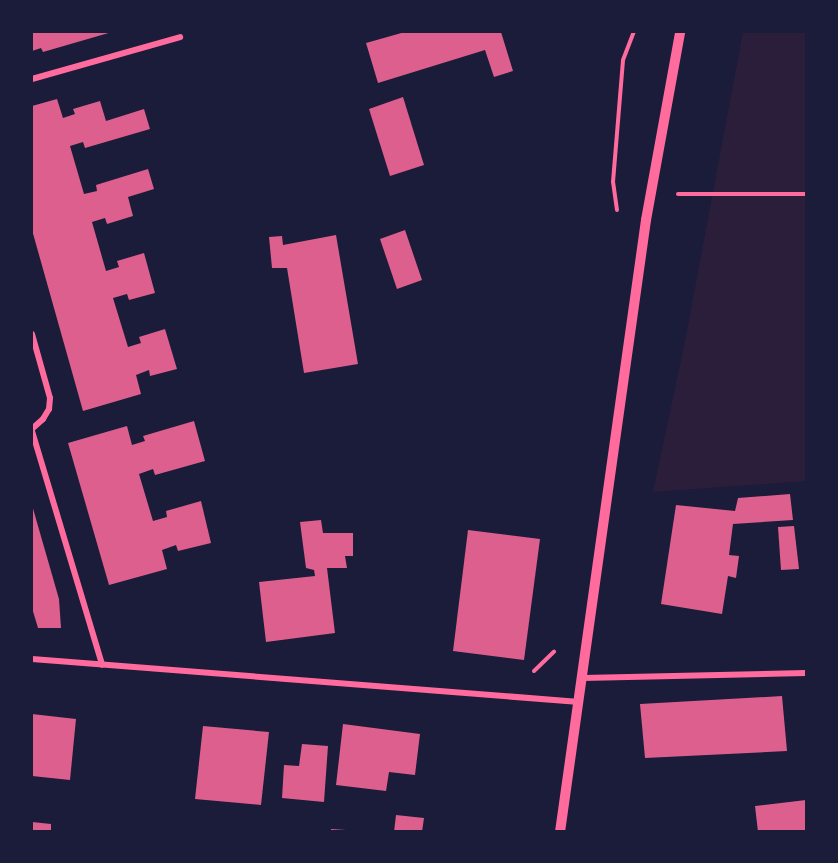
<!DOCTYPE html>
<style>
body{margin:0}
#map{position:relative;width:838px;height:863px;overflow:hidden;background:#1b1b3a;font-family:Poppins,sans-serif}
div>[style]{position:absolute}
.green>*{inset:0;background:#2a1e3b}
.building>*{inset:0;background:#dd5f8e}
.path>*{height:4px;margin:-2px;padding:0 2px;transform-origin:2px;border-radius:2px;background:#ff6b9d}
.minor>*{height:6px;margin:-3px;padding:0 3px;transform-origin:3px;border-radius:3px;background:#ff6b9d}
.tertiary>*{height:10px;margin:-5px;padding:0 5px;transform-origin:5px;border-radius:5px;background:#ff6b9d}
span{translate:-50% -50%;white-space:nowrap;text-align:center;line-height:1.15;-webkit-text-stroke:4.5px #1b1b3a;paint-order:stroke}
.frame{position:absolute;inset:0;border:33px solid #1b1b3a;pointer-events:none}
</style>
<div id="map">
<div class="green">
<div style="clip-path:polygon(743px 32px,806px 32px,806px 481px,653px 492px,685px 341px)"></div>
</div>
<div class="building">
<div style="clip-path:polygon(32px 32px,112px 32px,43px 52px,41px 48px,32px 51px)"></div>
<div style="clip-path:polygon(405px 32px,501px 32px,513px 71px,494px 77px,485px 50px,378px 83px,366px 43px)"></div>
<div style="clip-path:polygon(403px 97px,424px 165px,390px 176px,369px 109px)"></div>
<div style="clip-path:polygon(57px 99px,63px 118px,75px 114px,73px 109px,100px 101px,106px 121px,144px 109px,150px 129px,85px 148px,83px 142px,70px 146px,84px 194px,97px 191px,96px 185px,148px 169px,154px 189px,128px 197px,133px 216px,107px 224px,105px 218px,92px 222px,106px 271px,119px 267px,117px 261px,144px 253px,155px 293px,129px 300px,127px 294px,113px 298px,128px 347px,141px 343px,139px 337px,165px 329px,177px 369px,150px 376px,149px 370px,136px 375px,141px 394px,83px 411px,32px 230px,32px 106px)"></div>
<div style="clip-path:polygon(405px 230px,422px 280px,397px 289px,380px 239px)"></div>
<div style="clip-path:polygon(336px 235px,358px 364px,304px 373px,287px 268px,272px 268px,269px 237px,282px 236px,283px 245px)"></div>
<div style="clip-path:polygon(194px 421px,205px 461px,155px 475px,153px 469px,139px 474px,153px 521px,167px 517px,166px 511px,201px 501px,211px 543px,178px 551px,176px 545px,162px 550px,167px 569px,109px 585px,68px 443px,127px 426px,132px 445px,145px 441px,143px 436px)"></div>
<div style="clip-path:polygon(790px 494px,793px 520px,733px 524px,729px 555px,739px 556px,736px 578px,728px 576px,722px 614px,661px 604px,676px 505px,735px 511px,738px 498px)"></div>
<div style="clip-path:polygon(32px 505px,59px 599px,61px 628px,38px 628px,32px 608px)"></div>
<div style="clip-path:polygon(321px 520px,323px 533px,353px 533px,353px 556px,345px 556px,347px 568px,327px 568px,335px 633px,266px 642px,259px 582px,315px 576px,314px 570px,306px 568px,300px 522px)"></div>
<div style="clip-path:polygon(794px 526px,799px 569px,781px 570px,778px 527px)"></div>
<div style="clip-path:polygon(468px 530px,540px 539px,524px 660px,453px 651px)"></div>
<div style="clip-path:polygon(782px 696px,787px 751px,645px 758px,640px 704px)"></div>
<div style="clip-path:polygon(32px 714px,76px 719px,70px 780px,32px 776px)"></div>
<div style="clip-path:polygon(343px 724px,420px 734px,415px 775px,389px 772px,386px 791px,336px 785px)"></div>
<div style="clip-path:polygon(203px 726px,269px 732px,261px 805px,195px 799px)"></div>
<div style="clip-path:polygon(302px 744px,328px 746px,324px 802px,282px 798px,284px 765px,299px 766px)"></div>
<div style="clip-path:polygon(806px 800px,806px 832px,758px 832px,755px 806px)"></div>
<div style="clip-path:polygon(396px 815px,424px 818px,422px 832px,394px 832px)"></div>
<div style="clip-path:polygon(32px 822px,51px 824px,51px 832px,32px 832px)"></div>
<div style="clip-path:polygon(331px 829px,346px 830px,346px 832px,331px 832px)"></div>
</div>
<div class="path">
<div style="left:678px;top:194px;width:128px"></div>
<div style="left:617px;top:210px;width:28px;rotate:-98deg"></div>
<div style="left:613px;top:182px;width:122px;rotate:-85.3deg"></div>
<div style="left:623px;top:60px;width:30px;rotate:-69deg"></div>
<div style="left:534px;top:671px;width:28px;rotate:-44deg"></div>
</div>
<div class="minor">
<div style="left:32px;top:79px;width:154px;rotate:-15.8deg"></div>
<div style="left:32px;top:334px;width:66px;rotate:74.3deg"></div>
<div style="left:50px;top:398px;width:11px;rotate:95deg"></div>
<div style="left:49px;top:409px;width:12px;rotate:121deg"></div>
<div style="left:43px;top:419px;width:15px;rotate:138deg"></div>
<div style="left:32px;top:431px;width:244px;rotate:73.3deg"></div>
<div style="left:32px;top:659px;width:549px;rotate:4.49deg"></div>
<div style="left:583px;top:678px;width:223px;rotate:-1.3deg"></div>
</div>
<div class="tertiary">
<div style="left:560px;top:832px;width:618px;rotate:-82deg"></div>
<div style="left:646px;top:220px;width:191px;rotate:-79.7deg"></div>
</div>
<div class="frame"></div>
</div>
